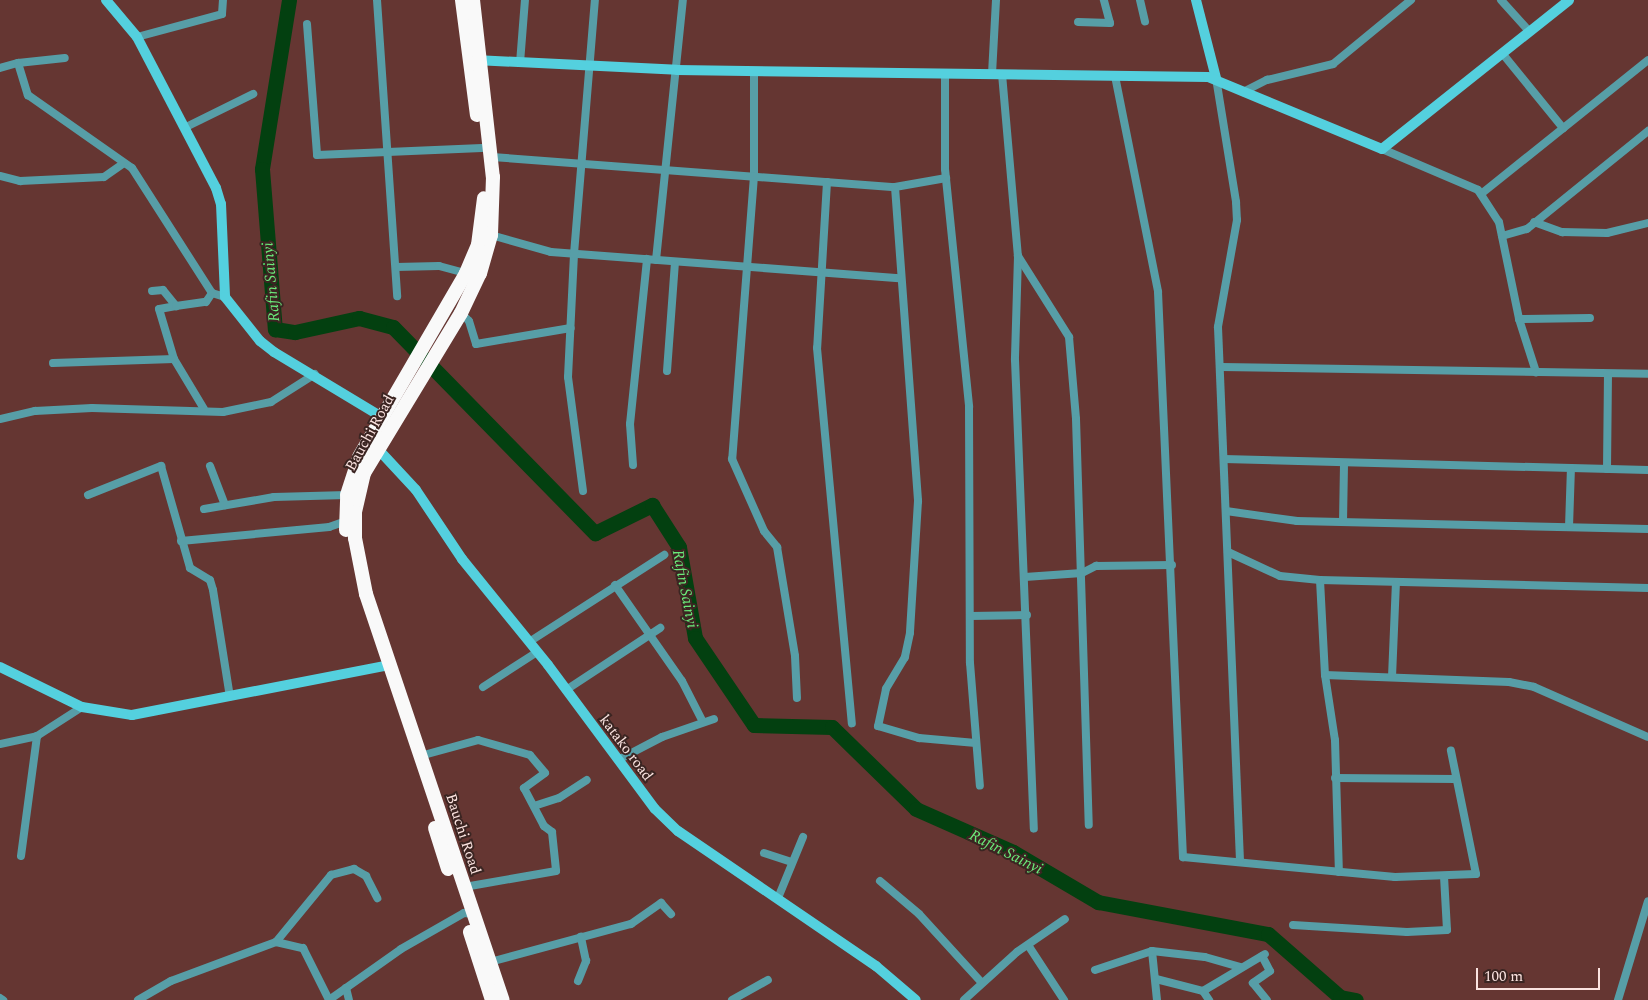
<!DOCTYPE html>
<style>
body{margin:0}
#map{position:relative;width:1648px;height:1000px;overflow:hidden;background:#653632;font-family:Spectral,serif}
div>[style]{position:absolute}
.river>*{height:15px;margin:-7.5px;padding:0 7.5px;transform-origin:7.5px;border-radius:7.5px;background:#034010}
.street>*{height:8px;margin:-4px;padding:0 4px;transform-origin:4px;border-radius:4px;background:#579ea7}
.secondary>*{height:10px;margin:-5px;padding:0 5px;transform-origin:5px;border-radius:5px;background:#54d0de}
.highway>*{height:14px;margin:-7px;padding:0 7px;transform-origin:7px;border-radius:7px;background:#f9f9f9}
span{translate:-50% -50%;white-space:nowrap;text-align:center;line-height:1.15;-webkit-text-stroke:4px #3b2522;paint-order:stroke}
.street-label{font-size:15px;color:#fbe3e0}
.water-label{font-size:16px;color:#6beb7a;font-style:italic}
.scale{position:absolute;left:1476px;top:968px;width:124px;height:22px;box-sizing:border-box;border:2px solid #fbe3e0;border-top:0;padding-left:6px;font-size:15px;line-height:18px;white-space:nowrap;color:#fbe3e0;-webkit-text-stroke:4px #3b2522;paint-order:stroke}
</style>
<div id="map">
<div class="river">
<div style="left:289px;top:0;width:171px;rotate:99.1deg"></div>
<div style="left:262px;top:169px;width:161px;rotate:85.4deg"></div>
<div style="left:275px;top:329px;width:20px;rotate:9deg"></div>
<div style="left:295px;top:332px;width:66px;rotate:-12.3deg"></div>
<div style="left:359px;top:318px;width:35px;rotate:15deg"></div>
<div style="left:393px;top:327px;width:289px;rotate:45.6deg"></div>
<div style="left:595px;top:533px;width:64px;rotate:-26.2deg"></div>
<div style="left:652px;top:505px;width:50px;rotate:57.3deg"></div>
<div style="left:679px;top:547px;width:92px;rotate:80deg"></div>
<div style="left:695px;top:638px;width:105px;rotate:55.9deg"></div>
<div style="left:754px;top:725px;width:78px;rotate:1.5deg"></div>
<div style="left:832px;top:727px;width:117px;rotate:44.3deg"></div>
<div style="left:916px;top:809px;width:106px;rotate:23.9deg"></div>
<div style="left:1013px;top:852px;width:99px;rotate:30.5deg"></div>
<div style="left:1098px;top:902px;width:173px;rotate:10.7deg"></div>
<div style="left:1268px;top:934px;width:96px;rotate:41.2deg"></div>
<div style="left:1340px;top:997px;width:16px;rotate:11deg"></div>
</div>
<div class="street">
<div style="left:377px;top:0;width:297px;rotate:86.1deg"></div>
<div style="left:1140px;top:0;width:22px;rotate:77deg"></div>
<div style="left:1501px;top:0;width:42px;rotate:47.9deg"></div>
<div style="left:1078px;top:22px;width:32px;rotate:2deg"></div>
<div style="left:1110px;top:23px;width:24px;rotate:-105deg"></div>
<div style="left:307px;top:24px;width:131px;rotate:85.6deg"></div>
<div style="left:317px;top:155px;width:165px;rotate:-2.4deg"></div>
<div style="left:137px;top:37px;width:88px;rotate:-15.1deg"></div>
<div style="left:222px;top:14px;width:14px;rotate:-86deg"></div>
<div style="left:1502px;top:53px;width:97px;rotate:50.9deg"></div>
<div style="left:18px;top:63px;width:47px;rotate:-6.1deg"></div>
<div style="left:520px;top:63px;width:63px;rotate:-85.5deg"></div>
<div style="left:0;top:68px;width:19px;rotate:-16deg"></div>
<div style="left:18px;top:63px;width:34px;rotate:73deg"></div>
<div style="left:28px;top:95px;width:127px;rotate:35.1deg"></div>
<div style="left:132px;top:168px;width:148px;rotate:57.4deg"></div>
<div style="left:754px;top:71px;width:105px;rotate:90deg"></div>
<div style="left:754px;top:176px;width:284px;rotate:94.4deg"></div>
<div style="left:732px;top:459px;width:79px;rotate:66deg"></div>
<div style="left:764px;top:531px;width:21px;rotate:51deg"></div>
<div style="left:777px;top:547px;width:110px;rotate:80.6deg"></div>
<div style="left:795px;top:656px;width:42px;rotate:87.3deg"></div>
<div style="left:945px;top:73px;width:96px;rotate:90deg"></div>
<div style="left:945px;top:169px;width:239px;rotate:84.2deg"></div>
<div style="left:969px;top:407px;width:256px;rotate:89.8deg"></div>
<div style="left:970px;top:663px;width:123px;rotate:85.4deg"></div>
<div style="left:992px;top:74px;width:74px;rotate:-86.9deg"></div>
<div style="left:1002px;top:74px;width:183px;rotate:85deg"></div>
<div style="left:1018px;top:256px;width:104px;rotate:91.7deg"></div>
<div style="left:1015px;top:360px;width:469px;rotate:87.7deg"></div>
<div style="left:1115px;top:76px;width:220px;rotate:78.7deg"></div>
<div style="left:1158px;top:292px;width:566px;rotate:87.47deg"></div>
<div style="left:1183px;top:857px;width:213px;rotate:5.4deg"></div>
<div style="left:1395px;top:877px;width:81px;rotate:-2.1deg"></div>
<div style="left:1476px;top:874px;width:126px;rotate:-101.5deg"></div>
<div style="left:1216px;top:78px;width:126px;rotate:80.8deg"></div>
<div style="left:1236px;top:202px;width:18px;rotate:87deg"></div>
<div style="left:1237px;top:220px;width:109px;rotate:100.1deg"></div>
<div style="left:1218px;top:327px;width:534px;rotate:87.64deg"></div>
<div style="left:1243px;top:92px;width:27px;rotate:-27deg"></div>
<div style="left:1267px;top:80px;width:68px;rotate:-13.6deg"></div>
<div style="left:1333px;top:64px;width:101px;rotate:-39.4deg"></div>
<div style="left:186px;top:127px;width:75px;rotate:-26.2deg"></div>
<div style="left:1382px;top:149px;width:104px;rotate:23.1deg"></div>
<div style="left:1478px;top:190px;width:38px;rotate:57deg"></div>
<div style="left:1499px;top:222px;width:99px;rotate:78.3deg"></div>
<div style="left:1519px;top:319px;width:56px;rotate:72.2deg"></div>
<div style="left:492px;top:157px;width:404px;rotate:4.3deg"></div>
<div style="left:895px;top:187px;width:52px;rotate:-10deg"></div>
<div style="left:0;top:176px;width:21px;rotate:14deg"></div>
<div style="left:20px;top:181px;width:84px;rotate:-2.7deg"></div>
<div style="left:104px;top:177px;width:24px;rotate:-35deg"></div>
<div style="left:827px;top:182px;width:166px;rotate:93.4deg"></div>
<div style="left:817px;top:348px;width:377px;rotate:84.7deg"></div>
<div style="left:895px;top:187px;width:315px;rotate:85.8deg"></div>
<div style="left:918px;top:501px;width:132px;rotate:93.5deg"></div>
<div style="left:910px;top:633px;width:25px;rotate:102deg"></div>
<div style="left:905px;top:657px;width:37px;rotate:121deg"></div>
<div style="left:886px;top:689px;width:38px;rotate:102deg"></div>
<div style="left:878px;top:726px;width:43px;rotate:16.3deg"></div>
<div style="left:919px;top:738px;width:57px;rotate:5deg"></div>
<div style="left:1481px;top:194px;width:214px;rotate:-38.7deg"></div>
<div style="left:1534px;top:222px;width:30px;rotate:20deg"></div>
<div style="left:1562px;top:232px;width:45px;rotate:1.3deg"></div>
<div style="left:1607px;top:233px;width:42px;rotate:-13.7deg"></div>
<div style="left:491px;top:235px;width:62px;rotate:15.8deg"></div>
<div style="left:551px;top:252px;width:349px;rotate:4.3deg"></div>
<div style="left:1502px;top:236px;width:26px;rotate:-16deg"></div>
<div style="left:1527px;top:229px;width:156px;rotate:-39deg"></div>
<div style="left:1018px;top:256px;width:96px;rotate:57.8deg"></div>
<div style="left:1069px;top:337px;width:82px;rotate:85.1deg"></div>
<div style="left:1076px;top:419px;width:406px;rotate:88.2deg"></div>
<div style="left:656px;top:260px;width:261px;rotate:-84.1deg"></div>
<div style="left:396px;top:267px;width:43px;rotate:-1.3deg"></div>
<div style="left:439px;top:266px;width:28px;rotate:15deg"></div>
<div style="left:152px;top:291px;width:11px;rotate:-5deg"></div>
<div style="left:163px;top:290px;width:21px;rotate:51deg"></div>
<div style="left:176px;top:306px;width:17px;rotate:170deg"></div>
<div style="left:159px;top:309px;width:52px;rotate:73.3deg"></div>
<div style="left:176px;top:306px;width:30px;rotate:-8deg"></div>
<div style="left:206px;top:302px;width:11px;rotate:-56deg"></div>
<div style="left:212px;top:293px;width:14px;rotate:17deg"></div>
<div style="left:461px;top:313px;width:11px;rotate:45deg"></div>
<div style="left:469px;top:321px;width:24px;rotate:73deg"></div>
<div style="left:476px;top:344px;width:96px;rotate:-9.6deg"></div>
<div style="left:1519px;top:319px;width:71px;rotate:-0.8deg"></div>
<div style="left:53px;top:363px;width:121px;rotate:-1.9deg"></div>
<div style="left:174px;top:359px;width:58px;rotate:59deg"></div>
<div style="left:1222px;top:367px;width:426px;rotate:0.9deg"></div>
<div style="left:667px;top:371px;width:109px;rotate:-85.8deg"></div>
<div style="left:0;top:419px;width:36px;rotate:-13deg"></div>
<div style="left:35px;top:411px;width:57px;rotate:-3deg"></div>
<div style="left:92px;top:408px;width:131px;rotate:1.7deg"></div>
<div style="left:223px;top:412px;width:49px;rotate:-11.8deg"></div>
<div style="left:271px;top:402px;width:52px;rotate:-32.5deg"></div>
<div style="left:1224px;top:459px;width:424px;rotate:1.5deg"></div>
<div style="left:633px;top:465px;width:41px;rotate:-94.2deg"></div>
<div style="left:630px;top:424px;width:166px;rotate:-84.1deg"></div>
<div style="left:210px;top:466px;width:42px;rotate:69deg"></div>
<div style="left:1607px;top:469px;width:95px;rotate:-89.4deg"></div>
<div style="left:583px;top:491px;width:115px;rotate:-97.5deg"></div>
<div style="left:568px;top:377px;width:123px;rotate:-87.2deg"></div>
<div style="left:574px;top:254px;width:255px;rotate:-85.3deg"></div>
<div style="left:88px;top:495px;width:79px;rotate:-21.7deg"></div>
<div style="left:161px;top:466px;width:106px;rotate:74.1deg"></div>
<div style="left:190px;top:568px;width:23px;rotate:31deg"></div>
<div style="left:210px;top:580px;width:10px;rotate:73deg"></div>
<div style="left:213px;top:590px;width:108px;rotate:81deg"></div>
<div style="left:204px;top:509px;width:71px;rotate:-9.7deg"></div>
<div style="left:274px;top:497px;width:73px;rotate:-1.6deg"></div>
<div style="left:1226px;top:511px;width:72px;rotate:8deg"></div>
<div style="left:1297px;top:521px;width:351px;rotate:1.3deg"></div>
<div style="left:1343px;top:522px;width:59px;rotate:-89deg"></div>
<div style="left:1569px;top:527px;width:59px;rotate:-88.1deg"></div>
<div style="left:181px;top:541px;width:149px;rotate:-5.4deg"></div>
<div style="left:329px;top:527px;width:18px;rotate:-19deg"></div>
<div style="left:1228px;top:552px;width:57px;rotate:24.8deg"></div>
<div style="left:1280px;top:576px;width:40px;rotate:5.7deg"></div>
<div style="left:1320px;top:580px;width:328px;rotate:1.4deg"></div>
<div style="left:1025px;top:577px;width:57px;rotate:-4deg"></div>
<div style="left:1082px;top:573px;width:16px;rotate:-27deg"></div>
<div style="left:1096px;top:566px;width:76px;rotate:-0.8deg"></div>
<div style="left:1320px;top:580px;width:95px;rotate:87deg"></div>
<div style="left:1325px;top:675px;width:66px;rotate:81.3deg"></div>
<div style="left:1335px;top:740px;width:132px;rotate:88.3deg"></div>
<div style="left:615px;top:585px;width:117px;rotate:55.1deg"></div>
<div style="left:682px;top:681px;width:46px;rotate:62.9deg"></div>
<div style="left:970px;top:616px;width:57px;rotate:-1deg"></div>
<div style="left:529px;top:642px;width:161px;rotate:-32.8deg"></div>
<div style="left:1325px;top:675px;width:184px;rotate:2.2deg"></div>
<div style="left:1509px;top:682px;width:25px;rotate:11deg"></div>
<div style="left:1534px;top:687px;width:124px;rotate:23.7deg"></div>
<div style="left:1392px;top:677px;width:94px;rotate:-87.6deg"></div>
<div style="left:483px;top:687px;width:64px;rotate:-32.9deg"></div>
<div style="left:566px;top:690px;width:113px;rotate:-33.4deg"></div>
<div style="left:0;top:744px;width:38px;rotate:-12deg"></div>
<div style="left:420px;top:756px;width:60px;rotate:-15.4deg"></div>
<div style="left:478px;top:740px;width:54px;rotate:16.1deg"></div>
<div style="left:530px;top:755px;width:23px;rotate:50deg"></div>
<div style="left:545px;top:773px;width:26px;rotate:144deg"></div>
<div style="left:524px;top:788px;width:43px;rotate:62.2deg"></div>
<div style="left:544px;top:826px;width:10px;rotate:37deg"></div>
<div style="left:552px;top:832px;width:39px;rotate:84deg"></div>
<div style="left:556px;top:871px;width:93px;rotate:170.1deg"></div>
<div style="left:618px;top:760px;width:50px;rotate:-27.6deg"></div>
<div style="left:662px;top:737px;width:55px;rotate:-19.1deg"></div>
<div style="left:1335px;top:778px;width:120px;rotate:0.5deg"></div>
<div style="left:534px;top:806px;width:26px;rotate:-18deg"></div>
<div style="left:559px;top:798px;width:33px;rotate:-33deg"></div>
<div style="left:764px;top:853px;width:29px;rotate:18deg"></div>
<div style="left:21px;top:856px;width:121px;rotate:-82.4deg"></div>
<div style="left:37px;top:736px;width:54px;rotate:-32.8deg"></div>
<div style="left:880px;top:881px;width:51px;rotate:40.2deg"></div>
<div style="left:919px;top:914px;width:93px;rotate:47.6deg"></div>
<div style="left:778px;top:898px;width:66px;rotate:-67.7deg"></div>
<div style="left:1293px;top:925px;width:114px;rotate:3.5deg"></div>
<div style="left:1407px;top:932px;width:40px;rotate:-2.9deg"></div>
<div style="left:1447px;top:930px;width:53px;rotate:-93.2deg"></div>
<div style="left:276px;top:942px;width:87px;rotate:-50.6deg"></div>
<div style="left:331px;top:875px;width:24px;rotate:-15deg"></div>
<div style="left:354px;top:869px;width:14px;rotate:30deg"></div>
<div style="left:366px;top:876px;width:25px;rotate:63deg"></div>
<div style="left:1028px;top:945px;width:66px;rotate:56.8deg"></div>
<div style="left:1152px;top:951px;width:49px;rotate:84.2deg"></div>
<div style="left:1262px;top:956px;width:17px;rotate:62deg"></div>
<div style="left:1270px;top:971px;width:21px;rotate:145deg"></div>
<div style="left:1253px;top:983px;width:22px;rotate:51deg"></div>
<div style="left:490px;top:962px;width:146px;rotate:-15.1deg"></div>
<div style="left:631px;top:924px;width:37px;rotate:-35deg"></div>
<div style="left:661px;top:903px;width:15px;rotate:48deg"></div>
<div style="left:1095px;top:970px;width:60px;rotate:-18.4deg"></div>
<div style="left:1152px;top:951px;width:53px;rotate:6.5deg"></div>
<div style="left:1205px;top:957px;width:37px;rotate:16deg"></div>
<div style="left:1156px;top:979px;width:49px;rotate:14.3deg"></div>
<div style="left:1203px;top:991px;width:11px;rotate:56deg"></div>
<div style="left:578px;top:981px;width:22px;rotate:-68deg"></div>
<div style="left:586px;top:961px;width:25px;rotate:-102deg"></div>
<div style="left:346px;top:988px;width:12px;rotate:76deg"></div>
<div style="left:1203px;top:991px;width:72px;rotate:-30.8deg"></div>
<div style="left:0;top:998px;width:4px;rotate:34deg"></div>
<div style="left:138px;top:1000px;width:38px;rotate:-30deg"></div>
<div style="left:171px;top:981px;width:112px;rotate:-20.4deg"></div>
<div style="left:276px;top:942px;width:28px;rotate:13deg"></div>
<div style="left:303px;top:948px;width:58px;rotate:63.4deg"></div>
<div style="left:329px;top:1000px;width:88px;rotate:-35.3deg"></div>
<div style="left:401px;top:949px;width:73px;rotate:-29.7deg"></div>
<div style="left:464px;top:913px;width:10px;rotate:6deg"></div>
<div style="left:732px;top:1000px;width:41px;rotate:-29.1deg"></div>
<div style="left:964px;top:1000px;width:72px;rotate:-42.2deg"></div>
<div style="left:1017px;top:952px;width:58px;rotate:-34.5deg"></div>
<div style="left:1618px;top:1000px;width:103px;rotate:-73.1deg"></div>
</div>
<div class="secondary">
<div style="left:106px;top:0;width:48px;rotate:50deg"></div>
<div style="left:137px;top:37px;width:170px;rotate:62.4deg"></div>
<div style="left:216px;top:188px;width:17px;rotate:73deg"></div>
<div style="left:221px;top:204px;width:93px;rotate:87.5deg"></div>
<div style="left:225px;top:297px;width:56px;rotate:51.5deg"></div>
<div style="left:260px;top:341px;width:18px;rotate:38deg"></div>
<div style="left:274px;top:352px;width:124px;rotate:31.1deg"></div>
<div style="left:1196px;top:0;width:81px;rotate:75.6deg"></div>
<div style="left:475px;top:60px;width:202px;rotate:2.8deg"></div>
<div style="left:677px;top:70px;width:531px;rotate:0.76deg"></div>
<div style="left:1208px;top:77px;width:188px;rotate:22.5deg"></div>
<div style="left:1382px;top:149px;width:239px;rotate:-38.5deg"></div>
<div style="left:377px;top:448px;width:57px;rotate:47.1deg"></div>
<div style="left:416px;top:490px;width:83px;rotate:56.3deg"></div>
<div style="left:462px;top:559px;width:136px;rotate:50.9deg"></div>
<div style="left:548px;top:665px;width:179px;rotate:53.4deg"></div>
<div style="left:655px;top:809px;width:32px;rotate:44deg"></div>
<div style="left:678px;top:831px;width:240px;rotate:34.3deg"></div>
<div style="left:876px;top:966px;width:52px;rotate:40.4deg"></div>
<div style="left:0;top:667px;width:91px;rotate:26deg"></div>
<div style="left:82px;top:707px;width:51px;rotate:9.1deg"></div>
<div style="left:132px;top:715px;width:263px;rotate:-11deg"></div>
</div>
<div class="highway">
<div style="left:462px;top:0;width:116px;rotate:82.6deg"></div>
<div style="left:473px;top:0;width:178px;rotate:83.6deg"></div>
<div style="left:493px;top:177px;width:58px;rotate:92deg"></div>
<div style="left:491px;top:235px;width:40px;rotate:106deg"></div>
<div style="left:480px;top:273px;width:44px;rotate:115.4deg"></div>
<div style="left:461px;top:313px;width:187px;rotate:121.2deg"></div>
<div style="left:364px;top:473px;width:40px;rotate:103deg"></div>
<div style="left:355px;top:512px;width:26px;rotate:90deg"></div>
<div style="left:355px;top:538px;width:57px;rotate:78.9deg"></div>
<div style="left:366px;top:594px;width:428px;rotate:71.4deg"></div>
<div style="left:346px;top:530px;width:35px;rotate:-88deg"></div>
<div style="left:347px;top:495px;width:40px;rotate:-72deg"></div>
<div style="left:359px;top:457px;width:213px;rotate:-59.8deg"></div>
<div style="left:466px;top:273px;width:30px;rotate:-67deg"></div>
<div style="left:478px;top:245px;width:47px;rotate:-82.7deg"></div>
<div style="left:435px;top:828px;width:43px;rotate:72.4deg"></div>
<div style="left:470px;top:932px;width:71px;rotate:72.1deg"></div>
</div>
<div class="street-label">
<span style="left:370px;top:433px;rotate:-61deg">Bauchi Road</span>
<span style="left:626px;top:748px;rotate:53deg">katako road</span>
<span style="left:463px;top:834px;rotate:72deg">Bauchi Road</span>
</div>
<div class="water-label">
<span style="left:271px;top:282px;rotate:-95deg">Rafin Sainyi</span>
<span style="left:685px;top:589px;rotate:79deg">Rafin Sainyi</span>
<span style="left:1006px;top:852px;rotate:27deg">Rafin Sainyi</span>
</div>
<div class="scale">100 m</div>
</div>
